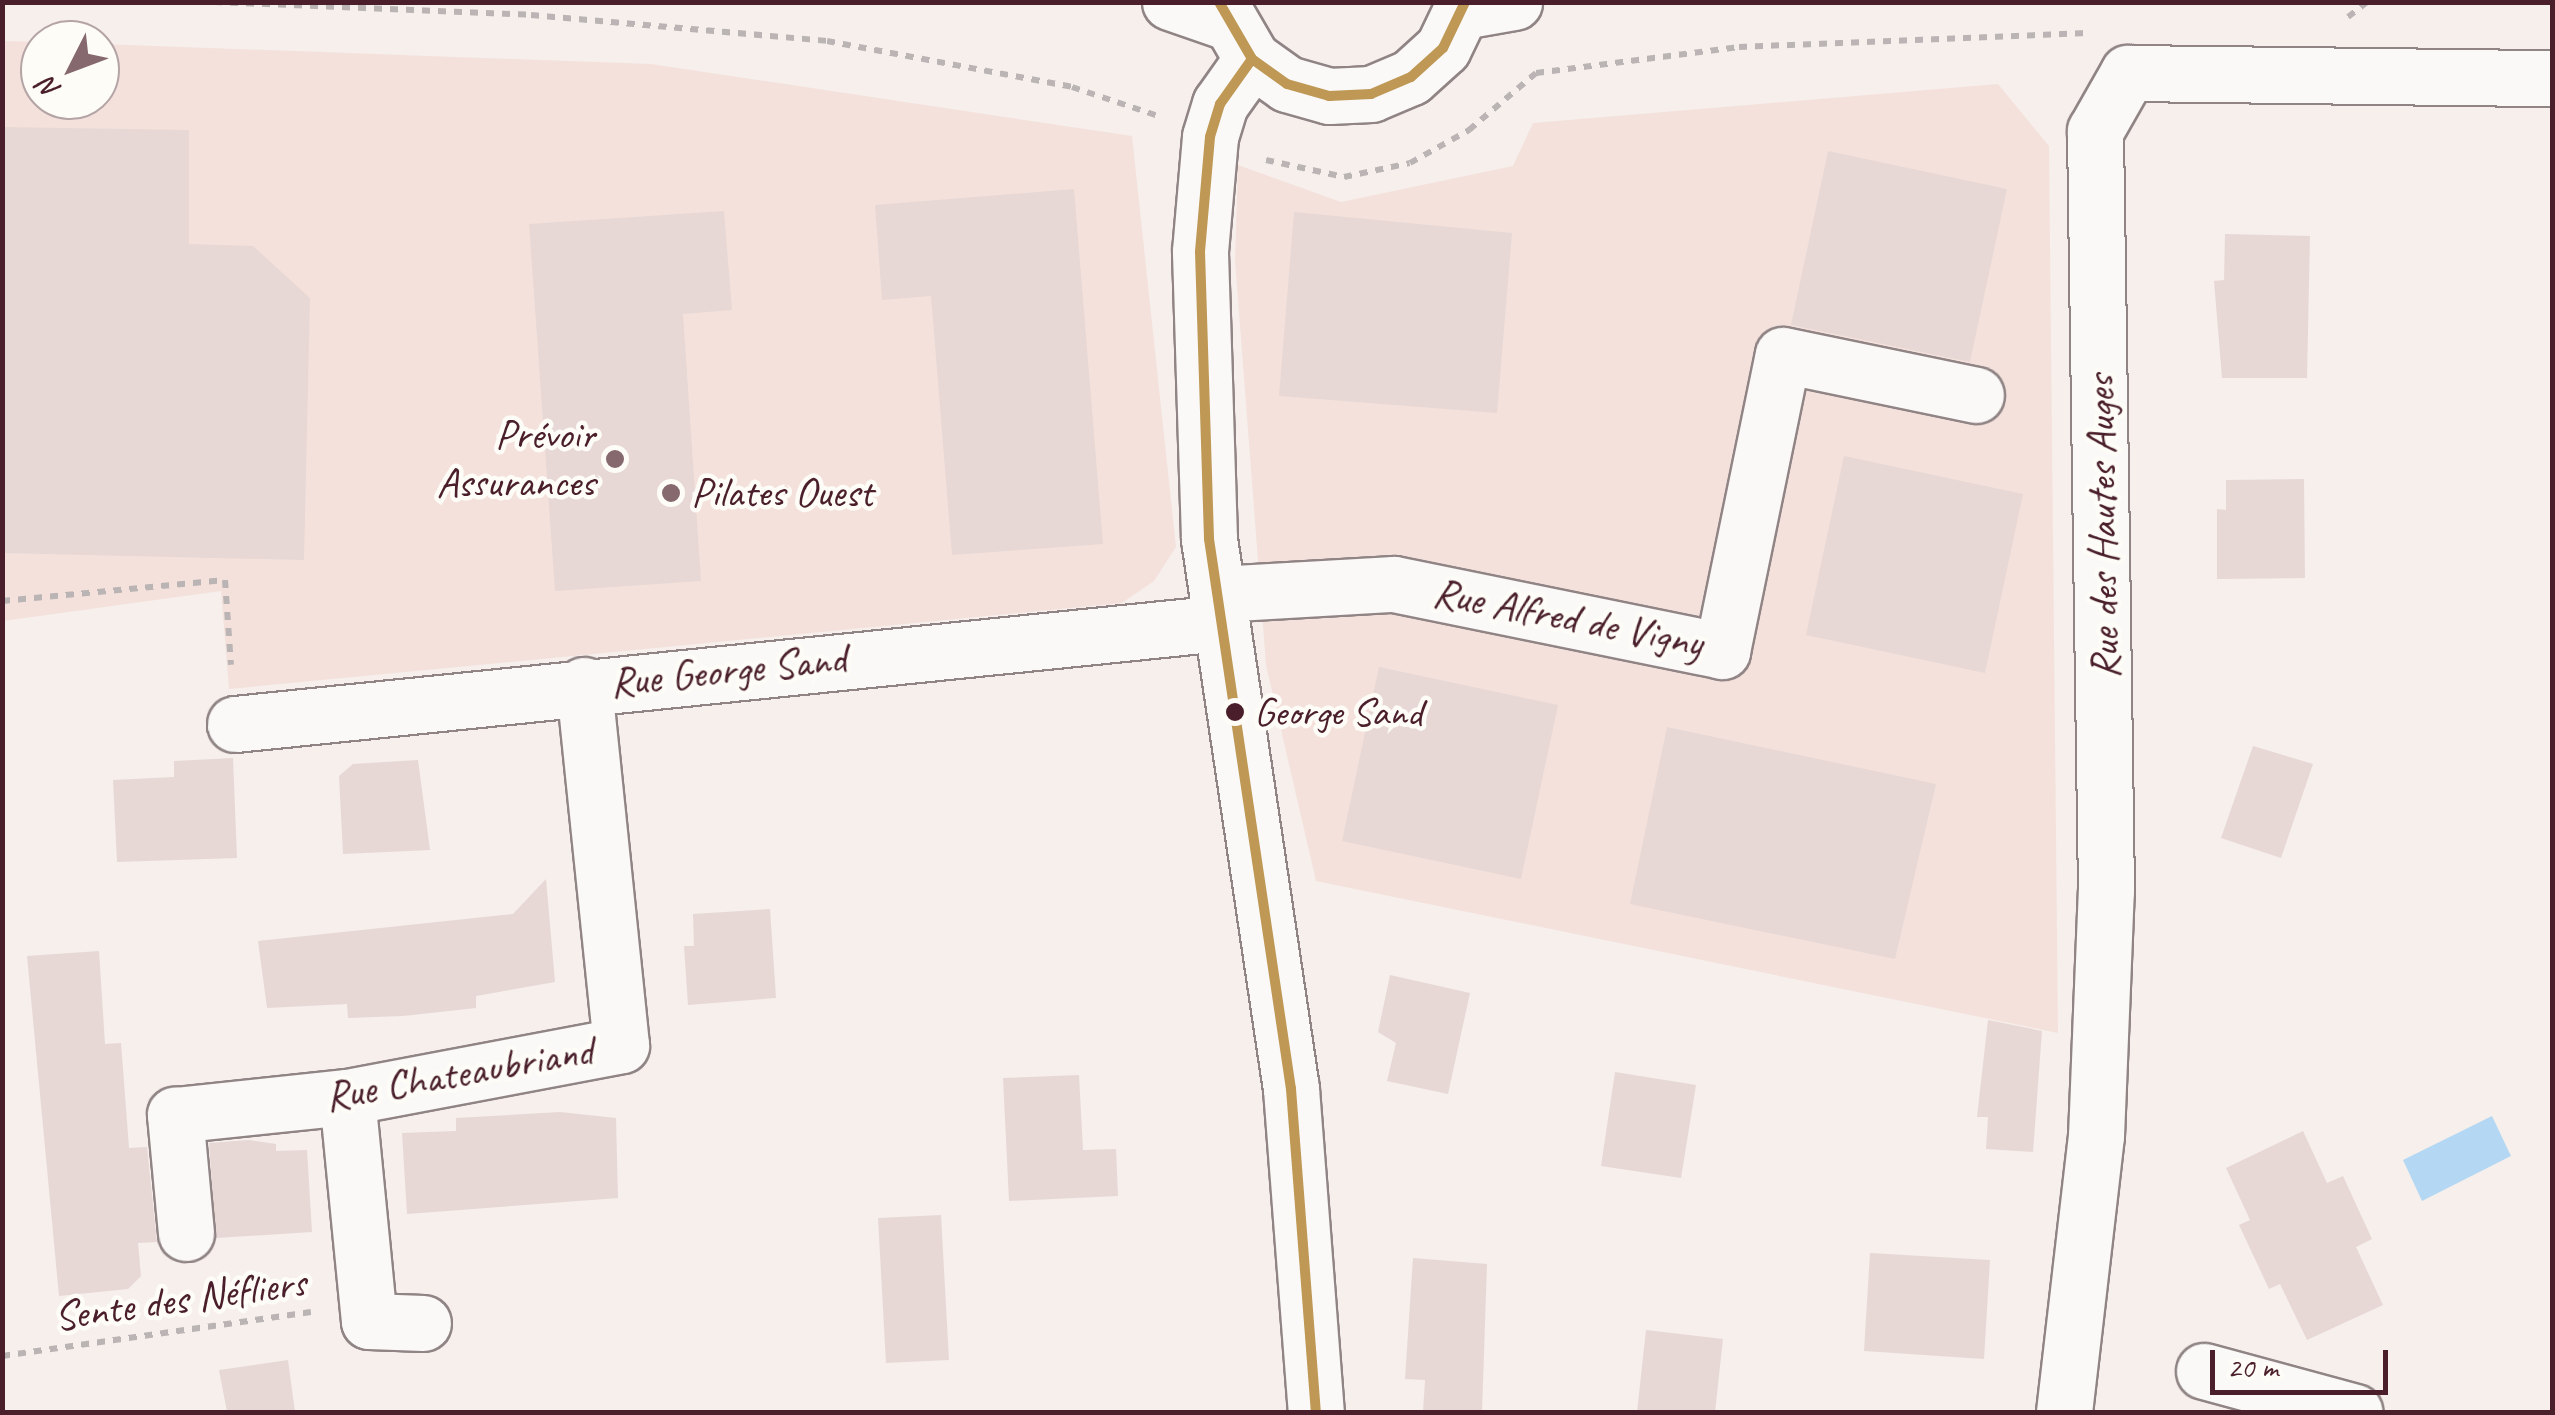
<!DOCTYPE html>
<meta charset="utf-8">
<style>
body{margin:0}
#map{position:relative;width:2555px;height:1415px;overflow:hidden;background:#f6efec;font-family:Caveat,sans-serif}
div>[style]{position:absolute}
.built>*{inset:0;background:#f4e1dc}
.water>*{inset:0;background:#b4d8f3}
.building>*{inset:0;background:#e7d8d5}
.path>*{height:6px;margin-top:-3px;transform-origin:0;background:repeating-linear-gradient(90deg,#bab4b4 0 8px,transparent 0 16px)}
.roads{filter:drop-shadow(2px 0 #908485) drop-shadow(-2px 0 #908485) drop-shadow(0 2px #908485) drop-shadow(0 -2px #908485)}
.minor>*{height:55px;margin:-27.5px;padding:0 27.5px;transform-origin:27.5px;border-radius:27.5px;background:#faf9f7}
.major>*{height:55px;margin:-27.5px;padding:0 27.5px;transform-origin:27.5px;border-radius:27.5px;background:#faf9f7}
.bus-1>*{height:10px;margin:-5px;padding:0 5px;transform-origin:5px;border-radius:5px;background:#be9854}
.dots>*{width:28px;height:28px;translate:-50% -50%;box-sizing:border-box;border:5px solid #fdfcf7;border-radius:50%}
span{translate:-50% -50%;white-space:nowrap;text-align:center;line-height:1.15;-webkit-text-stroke:9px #fdfcf7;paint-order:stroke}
.bus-label{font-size:40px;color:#4a1f2b}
.left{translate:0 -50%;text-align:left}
.poi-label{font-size:42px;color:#4a1f2b}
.right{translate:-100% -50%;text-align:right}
.street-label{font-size:42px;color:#4a1f2b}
.frame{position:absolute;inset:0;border:5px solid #4a1f2b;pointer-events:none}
.north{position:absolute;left:20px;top:20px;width:100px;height:100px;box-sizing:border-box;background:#fdfcf7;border:2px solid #b5a4a5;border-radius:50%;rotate:228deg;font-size:28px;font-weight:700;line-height:40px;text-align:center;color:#4a1f2b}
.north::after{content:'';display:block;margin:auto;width:35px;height:45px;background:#86686f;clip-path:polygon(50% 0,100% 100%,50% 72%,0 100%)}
.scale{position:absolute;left:2210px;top:1350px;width:178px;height:45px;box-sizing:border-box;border:5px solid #4a1f2b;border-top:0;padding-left:12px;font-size:30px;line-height:35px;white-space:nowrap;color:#4a1f2b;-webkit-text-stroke:8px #fdfcf7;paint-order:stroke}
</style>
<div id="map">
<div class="built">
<div style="clip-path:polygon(3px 41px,40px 42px,40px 100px,100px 100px,100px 44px,651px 64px,1132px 136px,1176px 547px,1154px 581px,1122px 603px,229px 689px,221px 591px,3px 621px)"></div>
<div style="clip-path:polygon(1998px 84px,2049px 146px,2058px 1033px,1316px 881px,1266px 665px,1235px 260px,1238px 165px,1341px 202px,1513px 166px,1533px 123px)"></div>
</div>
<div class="water">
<div style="clip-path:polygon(2492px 1116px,2511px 1156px,2422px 1201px,2403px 1160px)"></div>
</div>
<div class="building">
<div style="clip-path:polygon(2px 127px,189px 130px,189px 244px,253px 246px,310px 298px,304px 560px,2px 553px)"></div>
<div style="clip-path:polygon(1828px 151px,2007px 189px,1970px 362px,1791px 325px)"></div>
<div style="clip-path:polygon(1074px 189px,1103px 544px,952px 555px,931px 296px,882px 300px,875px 205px)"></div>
<div style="clip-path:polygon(724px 211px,732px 310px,683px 314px,701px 581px,555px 591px,529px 224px)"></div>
<div style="clip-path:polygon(1294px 212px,1512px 233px,1497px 413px,1279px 396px)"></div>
<div style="clip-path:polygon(2225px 234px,2310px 236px,2307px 378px,2222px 378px,2214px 281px,2224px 280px)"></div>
<div style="clip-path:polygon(1844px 456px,2023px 494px,1985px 673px,1806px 635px)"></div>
<div style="clip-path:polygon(2304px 479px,2305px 578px,2217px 579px,2217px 509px,2226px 510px,2226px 480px)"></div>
<div style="clip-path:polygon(1379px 667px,1558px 705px,1521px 879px,1342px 841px)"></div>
<div style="clip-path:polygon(1667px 727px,1936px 784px,1895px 959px,1630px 904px)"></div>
<div style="clip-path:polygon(2253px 746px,2313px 764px,2281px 858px,2221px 838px)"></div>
<div style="clip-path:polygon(233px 758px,237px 858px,117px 862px,113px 780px,174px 777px,174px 761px)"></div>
<div style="clip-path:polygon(418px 760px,430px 850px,343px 854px,339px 776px,353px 764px)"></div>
<div style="clip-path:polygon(546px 879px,555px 982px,476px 996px,476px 1008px,403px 1016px,348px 1018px,347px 1004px,267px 1008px,258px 941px,513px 914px)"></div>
<div style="clip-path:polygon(770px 909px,776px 998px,688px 1005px,684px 946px,694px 946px,693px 914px)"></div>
<div style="clip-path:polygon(99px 951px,105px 1044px,121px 1043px,129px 1148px,147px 1147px,157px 1242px,138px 1243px,141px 1276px,128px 1289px,59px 1296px,27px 956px)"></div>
<div style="clip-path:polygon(1390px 975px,1470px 993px,1448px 1094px,1387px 1081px,1396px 1043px,1378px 1032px)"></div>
<div style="clip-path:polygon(1988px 1020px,2042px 1031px,2033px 1152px,1986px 1149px,1988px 1117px,1977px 1117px)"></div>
<div style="clip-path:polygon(1615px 1072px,1696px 1085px,1681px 1178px,1601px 1166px)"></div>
<div style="clip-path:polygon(1079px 1075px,1083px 1150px,1116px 1149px,1118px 1196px,1009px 1201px,1003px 1078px)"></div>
<div style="clip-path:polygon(560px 1112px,616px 1118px,618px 1198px,407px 1214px,402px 1133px,456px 1131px,456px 1118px)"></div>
<div style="clip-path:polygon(2303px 1131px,2327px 1183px,2343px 1176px,2372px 1239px,2356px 1247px,2383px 1305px,2307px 1340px,2280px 1284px,2269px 1289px,2239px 1225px,2250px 1220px,2226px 1168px)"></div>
<div style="clip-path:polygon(249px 1140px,276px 1144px,276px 1151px,307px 1150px,312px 1232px,216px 1238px,209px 1143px)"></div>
<div style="clip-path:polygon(941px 1215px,949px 1360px,886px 1363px,878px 1218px)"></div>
<div style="clip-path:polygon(1870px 1253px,1990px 1260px,1984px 1359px,1864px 1351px)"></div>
<div style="clip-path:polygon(1413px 1258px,1487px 1264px,1482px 1412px,1423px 1412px,1425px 1380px,1405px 1379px)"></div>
<div style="clip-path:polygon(1646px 1330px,1723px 1339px,1715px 1412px,1637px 1412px)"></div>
<div style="clip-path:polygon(288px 1360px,295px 1412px,227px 1412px,219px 1370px)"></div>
</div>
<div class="path">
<div style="left:214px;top:2px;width:317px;rotate:2.3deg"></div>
<div style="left:531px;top:15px;width:297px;rotate:5deg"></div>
<div style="left:827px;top:41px;width:249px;rotate:10.6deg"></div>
<div style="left:1072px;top:87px;width:91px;rotate:18.6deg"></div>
<div style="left:2348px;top:17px;width:24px;rotate:-38deg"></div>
<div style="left:1266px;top:160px;width:80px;rotate:12.3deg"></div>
<div style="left:1344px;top:177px;width:67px;rotate:-12deg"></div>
<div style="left:1410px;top:163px;width:68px;rotate:-29.2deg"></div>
<div style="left:1469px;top:130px;width:88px;rotate:-40.4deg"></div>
<div style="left:1536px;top:73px;width:205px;rotate:-7.3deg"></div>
<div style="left:1739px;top:47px;width:348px;rotate:-2.3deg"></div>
<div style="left:2px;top:601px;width:224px;rotate:-5.4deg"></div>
<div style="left:225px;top:580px;width:85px;rotate:86deg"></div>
<div style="left:2px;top:1356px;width:312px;rotate:-8.1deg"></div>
</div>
<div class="roads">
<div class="minor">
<div style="left:1252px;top:59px;width:55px;rotate:125.4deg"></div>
<div style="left:1220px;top:104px;width:34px;rotate:107deg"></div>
<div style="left:1210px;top:137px;width:115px;rotate:95deg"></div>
<div style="left:1200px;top:252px;width:287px;rotate:88.2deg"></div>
<div style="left:1209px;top:539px;width:556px;rotate:81.52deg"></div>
<div style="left:1291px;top:1089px;width:324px;rotate:85.6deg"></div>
<div style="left:1218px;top:594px;width:176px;rotate:-3.3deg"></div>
<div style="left:1394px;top:584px;width:335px;rotate:11.5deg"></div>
<div style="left:1722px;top:651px;width:302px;rotate:-78.4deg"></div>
<div style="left:1783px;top:355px;width:197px;rotate:11.7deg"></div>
<div style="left:235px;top:724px;width:991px;rotate:-5.85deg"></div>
<div style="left:347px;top:1097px;width:225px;rotate:84.4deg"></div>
<div style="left:369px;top:1321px;width:54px;rotate:2.1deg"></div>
<div style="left:186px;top:1233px;width:119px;rotate:-95.3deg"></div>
<div style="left:175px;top:1115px;width:173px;rotate:-6deg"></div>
<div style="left:347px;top:1097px;width:279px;rotate:-10.7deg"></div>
<div style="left:621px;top:1045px;width:362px;rotate:-95.9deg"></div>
<div style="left:2204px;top:1371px;width:156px;rotate:15.2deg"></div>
<div style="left:2064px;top:1412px;width:278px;rotate:-83.4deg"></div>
<div style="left:2096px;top:1136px;width:245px;rotate:-87.7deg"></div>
<div style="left:2106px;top:891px;width:760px;rotate:-90.83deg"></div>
<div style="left:2095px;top:131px;width:67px;rotate:-60.4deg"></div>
<div style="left:2128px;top:73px;width:424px;rotate:0.7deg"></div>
</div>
<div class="major">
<div style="left:1170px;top:2px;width:55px;rotate:19.1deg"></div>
<div style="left:1219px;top:2px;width:66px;rotate:59.9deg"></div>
<div style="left:1252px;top:59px;width:43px;rotate:35.5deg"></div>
<div style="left:1287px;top:84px;width:44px;rotate:15.9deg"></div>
<div style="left:1329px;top:96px;width:42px;rotate:-2.7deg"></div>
<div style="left:1371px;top:94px;width:43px;rotate:-23deg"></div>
<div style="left:1411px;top:77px;width:43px;rotate:-42.2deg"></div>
<div style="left:1443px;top:48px;width:51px;rotate:-64.4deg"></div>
<div style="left:1463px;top:11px;width:52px;rotate:-10deg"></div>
</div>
</div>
<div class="bus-1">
<div style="left:1219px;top:2px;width:66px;rotate:59.9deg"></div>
<div style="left:1252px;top:59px;width:43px;rotate:35.5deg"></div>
<div style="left:1287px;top:84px;width:44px;rotate:15.9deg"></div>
<div style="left:1329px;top:96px;width:42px;rotate:-2.7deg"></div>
<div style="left:1371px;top:94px;width:43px;rotate:-23deg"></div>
<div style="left:1411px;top:77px;width:43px;rotate:-42.2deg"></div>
<div style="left:1443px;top:48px;width:51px;rotate:-64.4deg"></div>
<div style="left:1252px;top:59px;width:55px;rotate:125.4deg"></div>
<div style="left:1220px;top:104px;width:34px;rotate:107deg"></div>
<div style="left:1210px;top:137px;width:115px;rotate:95deg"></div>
<div style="left:1200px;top:252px;width:287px;rotate:88.2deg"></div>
<div style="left:1209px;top:539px;width:556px;rotate:81.52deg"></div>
<div style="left:1291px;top:1089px;width:324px;rotate:85.6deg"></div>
</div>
<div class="dots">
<div style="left:615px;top:459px;background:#86686f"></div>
<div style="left:671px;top:493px;background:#86686f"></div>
<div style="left:1235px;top:712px;background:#4a1f2b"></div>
</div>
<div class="bus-label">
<span class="left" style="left:1254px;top:712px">George Sand</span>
</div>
<div class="poi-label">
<span class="right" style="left:595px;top:459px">Prévoir<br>Assurances</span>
<span class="left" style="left:691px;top:493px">Pilates Ouest</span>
</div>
<div class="street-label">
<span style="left:2103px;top:527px;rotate:-91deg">Rue des Hautes Auges</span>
<span style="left:1568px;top:618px;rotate:11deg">Rue Alfred de Vigny</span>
<span style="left:728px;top:671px;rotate:-6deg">Rue George Sand</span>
<span style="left:459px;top:1074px;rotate:-10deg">Rue Chateaubriand</span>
<span style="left:180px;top:1300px;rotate:-8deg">Sente des Néfliers</span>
</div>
<div class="frame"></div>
<div class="north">N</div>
<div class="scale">20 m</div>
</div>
